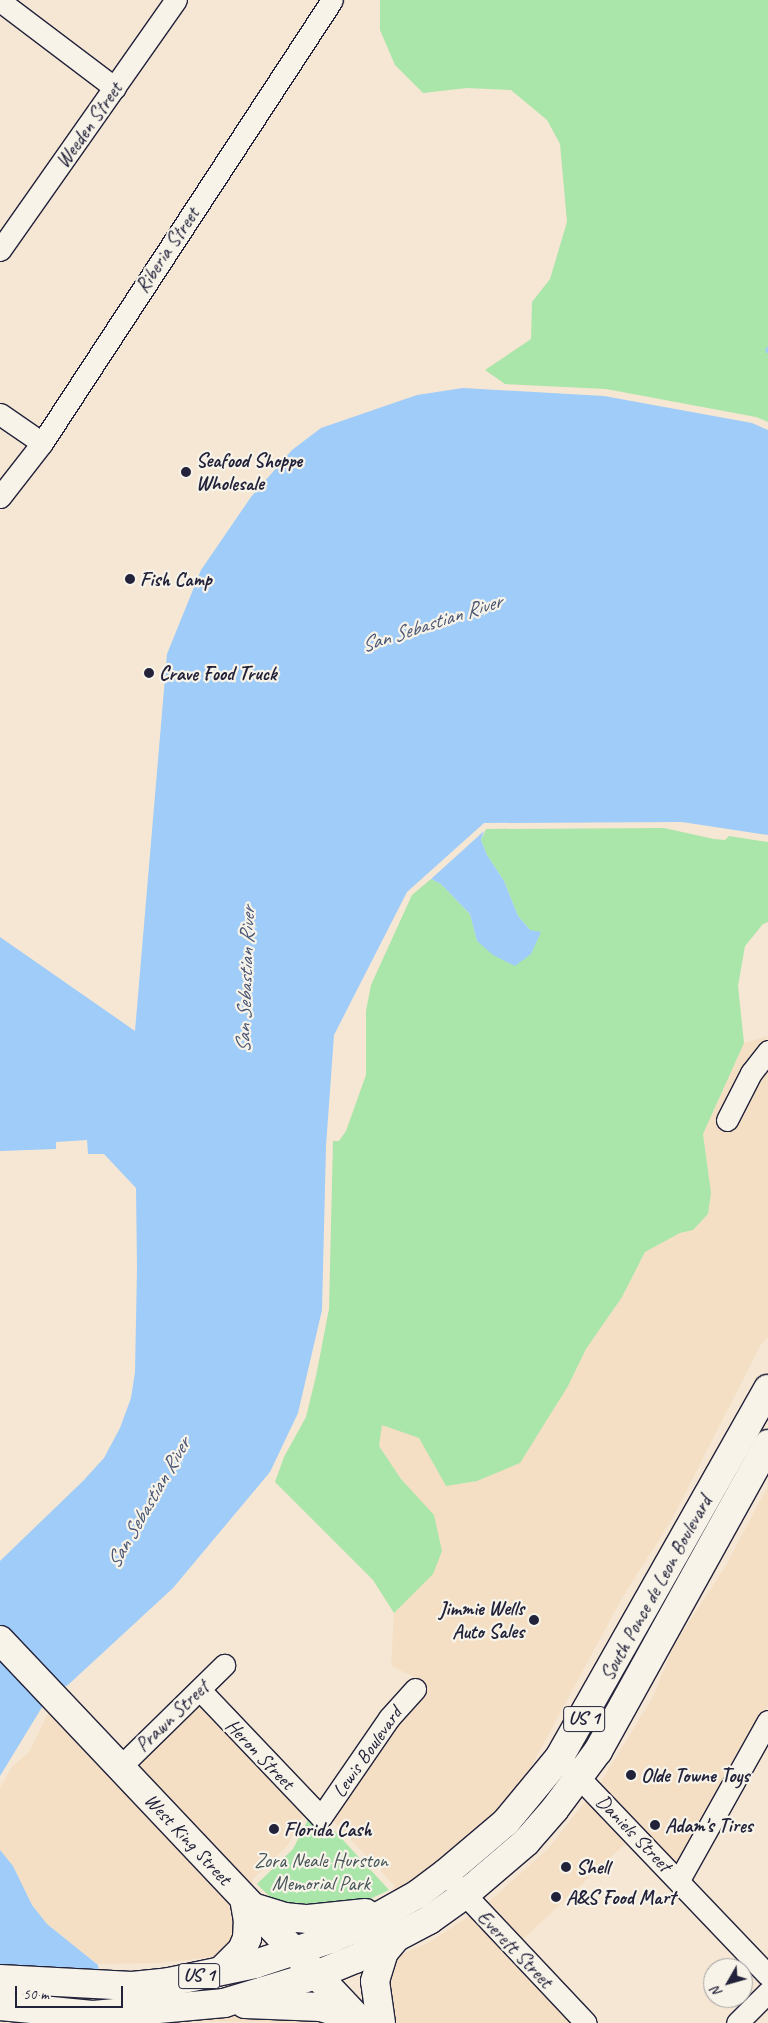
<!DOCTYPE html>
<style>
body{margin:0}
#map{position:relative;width:768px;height:2023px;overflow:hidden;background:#f5e7d3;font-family:Caveat,sans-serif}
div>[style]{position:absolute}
.built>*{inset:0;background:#f4dfc4}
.green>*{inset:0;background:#aae5aa}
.water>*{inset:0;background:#9fccf9}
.stream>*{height:4.5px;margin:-2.25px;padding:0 2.25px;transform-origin:2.25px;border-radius:2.25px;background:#9fccf9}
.roads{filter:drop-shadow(1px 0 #22223b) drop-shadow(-1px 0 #22223b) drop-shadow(0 1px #22223b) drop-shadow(0 -1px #22223b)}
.minor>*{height:21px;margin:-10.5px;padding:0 10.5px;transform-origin:10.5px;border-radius:10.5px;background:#f7f3e8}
.major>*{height:28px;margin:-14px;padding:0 14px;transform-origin:14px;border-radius:14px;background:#f7f3e8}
.highway>*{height:28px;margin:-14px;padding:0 14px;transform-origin:14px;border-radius:14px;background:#f7f3e8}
.dots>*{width:14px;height:14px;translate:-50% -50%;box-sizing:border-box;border:2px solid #f7f3e8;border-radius:50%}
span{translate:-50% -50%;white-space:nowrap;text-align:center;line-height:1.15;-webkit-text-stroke:4.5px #f7f3e8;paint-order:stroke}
.shield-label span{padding:1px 4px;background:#f7f3e8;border:1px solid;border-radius:4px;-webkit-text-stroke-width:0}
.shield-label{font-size:19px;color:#22223b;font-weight:700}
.street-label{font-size:20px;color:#22223b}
.poi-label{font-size:20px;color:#22223b;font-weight:700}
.left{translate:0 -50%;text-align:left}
.right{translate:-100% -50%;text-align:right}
.park-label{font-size:20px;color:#445357}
.water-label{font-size:21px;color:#485574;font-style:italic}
.north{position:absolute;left:703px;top:1958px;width:50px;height:50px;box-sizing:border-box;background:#f7f3e8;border:1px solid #a29fa3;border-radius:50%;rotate:232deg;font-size:14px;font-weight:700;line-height:20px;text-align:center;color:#22223b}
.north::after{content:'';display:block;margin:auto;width:18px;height:22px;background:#22223b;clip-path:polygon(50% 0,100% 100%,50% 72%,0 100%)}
.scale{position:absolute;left:15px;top:1986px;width:108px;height:22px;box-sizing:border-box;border:2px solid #22223b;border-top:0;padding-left:6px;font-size:15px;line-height:18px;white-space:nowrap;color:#22223b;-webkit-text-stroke:4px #f7f3e8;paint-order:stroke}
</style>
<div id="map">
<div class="built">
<div style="clip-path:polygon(768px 1036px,731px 1094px,716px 1125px,730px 1130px,745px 1099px,768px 1063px,768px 1337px,760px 1346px,672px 1519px,622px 1598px,532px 1765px,503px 1811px,435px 1873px,393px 1892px,394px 1885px,332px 1820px,404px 1710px,426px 1688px,416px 1678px,391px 1666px,394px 1613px,433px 1574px,401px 1479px,379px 1446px,382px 1424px,419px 1437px,446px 1486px,477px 1481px,568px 1386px,586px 1349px,622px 1297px,645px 1252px,680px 1233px,693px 1230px,708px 1214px,711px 1193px,703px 1133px,744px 1043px)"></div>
<div style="clip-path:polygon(768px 1486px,768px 1706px,678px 1867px,599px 1785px,653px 1697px,674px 1645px,725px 1567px)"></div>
<div style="clip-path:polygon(199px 1701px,307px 1814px,303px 1816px,287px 1846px,253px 1879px,252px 1889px,257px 1900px,131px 1766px)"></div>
<div style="clip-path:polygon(52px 1705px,237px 1903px,240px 1922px,228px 1955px,162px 1963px,97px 1964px,47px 1924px,32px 1905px,13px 1866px,0 1850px,0 1788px,12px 1767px,30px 1751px)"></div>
<div style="clip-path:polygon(588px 1798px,629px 1840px,520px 1942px,485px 1905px,548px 1849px)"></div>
<div style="clip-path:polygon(471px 1915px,574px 2023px,390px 2023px,383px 2001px,390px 1959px,428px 1943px)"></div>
<div style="clip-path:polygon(232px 2011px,348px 2023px,164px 2021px)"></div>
</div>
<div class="green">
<div style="clip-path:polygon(380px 0,768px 0,768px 422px,756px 417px,606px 389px,505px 384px,485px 370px,531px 339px,532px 302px,550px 279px,567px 222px,560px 144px,547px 120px,511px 90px,467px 88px,423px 93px,395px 65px,380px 30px)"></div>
<div style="clip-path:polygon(664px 828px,714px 839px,725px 840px,729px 836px,768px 842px,768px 922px,763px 924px,745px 946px,738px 986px,744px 1043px,703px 1134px,711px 1193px,708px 1214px,693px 1230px,680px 1233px,645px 1252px,622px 1297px,586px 1349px,568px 1386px,520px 1463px,477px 1481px,446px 1486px,419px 1438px,382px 1425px,379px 1446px,401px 1479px,434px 1515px,442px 1551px,433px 1574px,394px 1613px,373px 1580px,275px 1482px,284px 1457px,306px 1417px,316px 1376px,329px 1309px,333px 1141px,339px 1141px,346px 1131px,366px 1075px,366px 1011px,371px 985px,412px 895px,431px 879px,441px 884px,470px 914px,477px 941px,530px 930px,518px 916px,504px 881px,487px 855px,481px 840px,486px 829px)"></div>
<div style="clip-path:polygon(309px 1818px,321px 1827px,331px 1827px,389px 1890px,353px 1907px,310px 1911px,276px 1901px,268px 1895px,257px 1884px,293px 1849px)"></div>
</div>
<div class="water">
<div style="clip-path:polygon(463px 388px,604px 396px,752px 423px,768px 430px,768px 835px,682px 822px,484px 823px,407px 892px,334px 1035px,326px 1146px,322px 1310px,298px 1413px,270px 1472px,173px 1588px,69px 1684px,47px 1699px,0 1776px,0 1561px,83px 1481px,104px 1458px,120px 1428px,131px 1398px,135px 1372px,137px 1269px,136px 1188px,104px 1154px,88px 1154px,87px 1140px,56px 1142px,56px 1149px,0 1151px,0 937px,135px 1031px,167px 654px,201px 570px,251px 497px,292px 450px,321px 428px,417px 395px)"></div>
<div style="clip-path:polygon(484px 831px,481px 840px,487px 855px,504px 881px,518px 916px,530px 930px,541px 932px,531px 954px,515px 966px,493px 955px,477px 941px,470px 914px,441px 884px,431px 879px)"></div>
<div style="clip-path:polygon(0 1850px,13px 1866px,32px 1905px,47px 1924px,98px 1965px,100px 1979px,0 1971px)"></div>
</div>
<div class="stream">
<div style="left:768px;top:349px;width:1px;rotate:90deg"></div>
</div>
<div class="roads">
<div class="minor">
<div style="left:0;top:1px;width:144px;rotate:37.1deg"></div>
<div style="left:0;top:250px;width:306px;rotate:-54.9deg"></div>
<div style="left:0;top:414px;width:51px;rotate:34.6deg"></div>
<div style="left:0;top:497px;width:68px;rotate:-52.1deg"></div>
<div style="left:42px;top:443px;width:529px;rotate:-56.79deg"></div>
<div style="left:727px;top:1120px;width:53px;rotate:-62.9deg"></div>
<div style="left:751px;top:1073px;width:28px;rotate:-52deg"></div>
<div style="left:200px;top:1690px;width:175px;rotate:46.4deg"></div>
<div style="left:321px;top:1817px;width:120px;rotate:-55.5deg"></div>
<div style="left:389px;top:1718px;width:39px;rotate:-48deg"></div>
<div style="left:568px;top:1766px;width:289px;rotate:46.3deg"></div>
<div style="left:120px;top:1767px;width:146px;rotate:-44.4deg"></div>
<div style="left:679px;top:1880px;width:182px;rotate:-60.8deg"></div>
<div style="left:454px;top:1883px;width:192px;rotate:46.7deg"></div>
<div style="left:737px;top:2023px;width:44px;rotate:-45deg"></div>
</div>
<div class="major">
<div style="left:0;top:1640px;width:527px;rotate:46.61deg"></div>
</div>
<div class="highway">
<div style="left:252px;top:1907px;width:34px;rotate:17deg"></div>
<div style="left:284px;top:1917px;width:24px;rotate:5deg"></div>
<div style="left:308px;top:1919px;width:58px;rotate:-5.9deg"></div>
<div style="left:222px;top:1970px;width:28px;rotate:-45deg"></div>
<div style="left:242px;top:1950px;width:13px;rotate:-67deg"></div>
<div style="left:247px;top:1938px;width:17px;rotate:-87deg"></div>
<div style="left:248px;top:1921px;width:22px;rotate:-100deg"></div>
<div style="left:0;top:1979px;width:132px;rotate:3deg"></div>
<div style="left:132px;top:1986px;width:37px;rotate:-6deg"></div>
<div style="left:169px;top:1982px;width:88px;rotate:-11.8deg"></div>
<div style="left:255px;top:1964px;width:80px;rotate:-18.2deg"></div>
<div style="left:331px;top:1939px;width:35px;rotate:-24deg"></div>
<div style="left:363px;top:1925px;width:63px;rotate:-29.4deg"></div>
<div style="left:418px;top:1894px;width:35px;rotate:-37deg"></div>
<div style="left:446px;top:1873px;width:79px;rotate:-40.4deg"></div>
<div style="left:506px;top:1822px;width:83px;rotate:-50.4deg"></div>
<div style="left:559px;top:1758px;width:424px;rotate:-60.5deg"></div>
<div style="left:245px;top:2004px;width:76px;rotate:2.3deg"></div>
<div style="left:321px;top:2007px;width:38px;rotate:17deg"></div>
<div style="left:0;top:2006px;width:93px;rotate:5.5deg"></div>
<div style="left:93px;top:2015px;width:132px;rotate:-5.2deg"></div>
<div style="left:224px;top:2003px;width:96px;rotate:-16.9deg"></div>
<div style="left:316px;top:1975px;width:42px;rotate:-22.3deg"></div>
<div style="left:355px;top:1959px;width:84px;rotate:-27.8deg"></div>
<div style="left:429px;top:1920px;width:43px;rotate:-35.5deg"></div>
<div style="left:464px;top:1895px;width:82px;rotate:-40.5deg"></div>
<div style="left:526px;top:1842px;width:43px;rotate:-48.8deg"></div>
<div style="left:554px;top:1810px;width:74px;rotate:-53.3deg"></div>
<div style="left:598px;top:1751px;width:351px;rotate:-61deg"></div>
<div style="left:381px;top:2023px;width:42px;rotate:-98.1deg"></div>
<div style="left:375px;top:1981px;width:30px;rotate:-73deg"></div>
<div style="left:384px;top:1952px;width:16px;rotate:-50deg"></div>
</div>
</div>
<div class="dots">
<div style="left:186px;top:472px;background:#22223b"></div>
<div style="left:130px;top:579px;background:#22223b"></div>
<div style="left:149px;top:673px;background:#22223b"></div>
<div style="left:534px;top:1620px;background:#22223b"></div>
<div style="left:631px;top:1775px;background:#22223b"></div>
<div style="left:655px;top:1825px;background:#22223b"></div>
<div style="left:274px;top:1829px;background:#22223b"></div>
<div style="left:566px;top:1867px;background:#22223b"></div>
<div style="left:556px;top:1897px;background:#22223b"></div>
</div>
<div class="shield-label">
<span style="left:584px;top:1719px">US 1</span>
<span style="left:199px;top:1976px">US 1</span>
</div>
<div class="street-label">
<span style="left:89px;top:125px;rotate:-55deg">Weeden Street</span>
<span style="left:167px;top:250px;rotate:-56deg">Riberia Street</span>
<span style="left:656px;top:1588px;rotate:-61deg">South Ponce de Leon Boulevard</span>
<span style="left:172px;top:1716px;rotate:-44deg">Prawn Street</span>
<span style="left:367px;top:1752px;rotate:-55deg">Lewis Boulevard</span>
<span style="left:260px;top:1754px;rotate:46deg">Heron Street</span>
<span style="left:634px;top:1833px;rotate:46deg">Daniels Street</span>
<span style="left:188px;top:1839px;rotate:47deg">West King Street</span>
<span style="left:515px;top:1949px;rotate:46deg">Everett Street</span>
</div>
<div class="poi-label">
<span class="left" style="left:196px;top:472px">Seafood Shoppe<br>Wholesale</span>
<span class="left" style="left:140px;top:579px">Fish Camp</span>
<span class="left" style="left:159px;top:673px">Crave Food Truck</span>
<span class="right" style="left:524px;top:1620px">Jimmie Wells<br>Auto Sales</span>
<span class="left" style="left:641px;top:1775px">Olde Towne Toys</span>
<span class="left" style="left:665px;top:1825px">Adam's Tires</span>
<span class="left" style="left:284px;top:1829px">Florida Cash</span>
<span class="left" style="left:576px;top:1867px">Shell</span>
<span class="left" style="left:566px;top:1897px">A&amp;S Food Mart</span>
</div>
<div class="park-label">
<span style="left:321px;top:1872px">Zora Neale Hurston<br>Memorial Park</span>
</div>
<div class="water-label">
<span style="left:431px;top:623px;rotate:-18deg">San Sebastian River</span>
<span style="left:245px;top:980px;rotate:-88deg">San Sebastian River</span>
<span style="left:148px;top:1503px;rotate:-60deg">San Sebastian River</span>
</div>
<div class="north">N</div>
<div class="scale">50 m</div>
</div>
